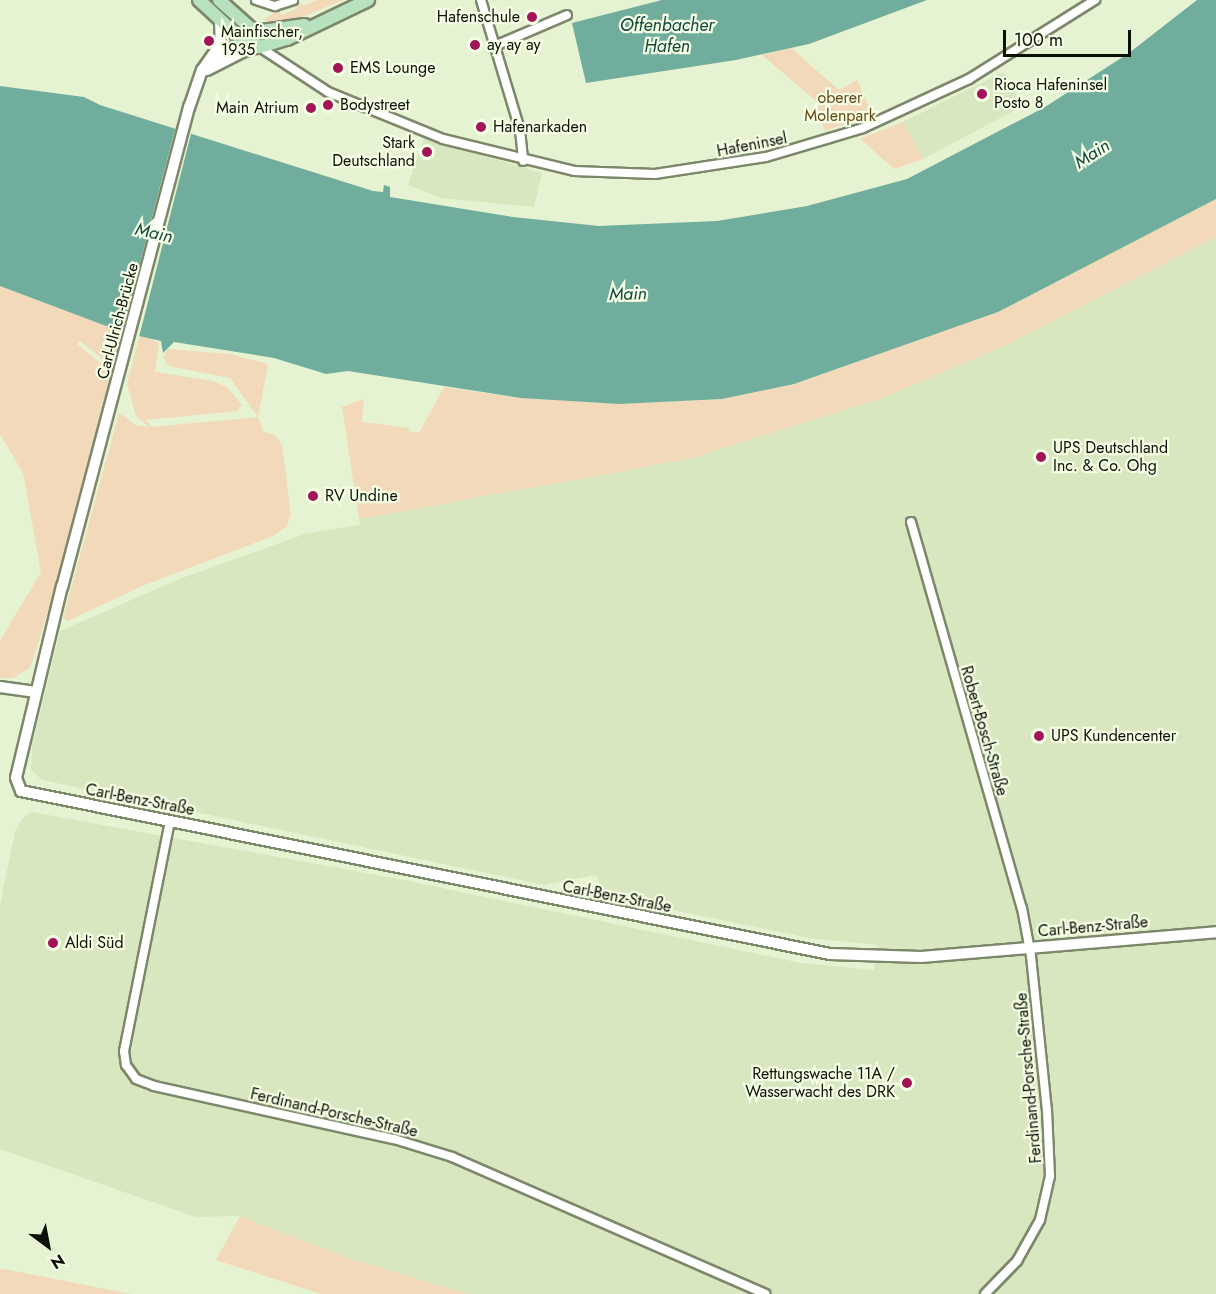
<!DOCTYPE html>
<meta charset="utf-8">
<style>
body{margin:0}
#map{position:relative;width:1216px;height:1294px;overflow:hidden;background:#e6f3d2;font-family:Jost,sans-serif}
div>[style]{position:absolute}
.built>*{inset:0;background:#d8e7bf}
.green>*{inset:0;background:#f1d9b9}
.water>*{inset:0;background:#71ad9c}
.pier>*{inset:0;background:#e6f3d2}
.roads{filter:drop-shadow(2px 0 #7d876a) drop-shadow(-2px 0 #7d876a) drop-shadow(0 2px #7d876a) drop-shadow(0 -2px #7d876a)}
.street>*{height:8px;margin:-4px;padding:0 4px;transform-origin:4px;border-radius:4px;background:#fff}
.secondary>*{height:10px;margin:-5px;padding:0 5px;transform-origin:5px;border-radius:5px;background:#fff}
.primary>*{height:12px;margin:-6px;padding:0 6px;transform-origin:6px;border-radius:6px;background:#b8e1bf}
.dots>*{width:16px;height:16px;translate:-50% -50%;box-sizing:border-box;border:3px solid #f5ffe5;border-radius:50%}
span{translate:-50% -50%;white-space:nowrap;text-align:center;line-height:1.15;-webkit-text-stroke:4.5px #f5ffe5;paint-order:stroke}
.poi-label{font-size:16px;color:#0c1005}
.right{translate:-100% -50%;text-align:right}
.left{translate:0 -50%;text-align:left}
.park-label{font-size:16px;color:#684815}
.street-label{font-size:16px;color:#0c1005}
.water-label{font-size:18px;color:#11463a;font-style:italic}
.north{position:absolute;left:18px;top:1216px;width:60px;height:60px;-webkit-text-stroke:4px #f5ffe5;paint-order:stroke;rotate:148deg;font-size:16px;font-weight:700;line-height:24px;text-align:center;color:#0c1005}
.north::after{content:'';display:block;margin:auto;width:21px;height:27px;background:#0c1005;clip-path:polygon(50% 0,100% 100%,50% 72%,0 100%)}
.scale{position:absolute;left:1003px;top:30px;width:128px;height:27px;box-sizing:border-box;border:3px solid #0c1005;border-top:0;padding-left:8px;font-size:18px;line-height:21px;white-space:nowrap;color:#0c1005;-webkit-text-stroke:4px #f5ffe5;paint-order:stroke}
</style>
<div id="map">
<div class="built">
<div style="clip-path:polygon(1003px 72px,1023px 106px,923px 159px,903px 122px)"></div>
<div style="clip-path:polygon(424px 138px,542px 173px,534px 207px,441px 198px,408px 185px)"></div>
<div style="clip-path:polygon(1216px 237px,1216px 1294px,468px 1294px,348px 1258px,240px 1216px,196px 1217px,0 1149px,0 905px,15px 831px,22px 819px,32px 812px,404px 880px,801px 963px,874px 970px,878px 945px,809px 938px,604px 896px,596px 875px,544px 885px,42px 780px,31px 770px,32px 746px,60px 631px,182px 578px,305px 534px,360px 525px,359px 519px,689px 459px,882px 398px,1004px 346px)"></div>
</div>
<div class="green">
<div style="clip-path:polygon(317px 0,344px 0,292px 21px,270px 26px,264px 19px,277px 11px,282px 15px,298px 8px,294px 3px,298px 2px,302px 6px)"></div>
<div style="clip-path:polygon(791px 48px,839px 90px,857px 80px,872px 114px,825px 131px,817px 107px,821px 105px,762px 55px)"></div>
<div style="clip-path:polygon(903px 122px,923px 159px,894px 169px,860px 139px)"></div>
<div style="clip-path:polygon(1216px 199px,1216px 237px,1004px 346px,882px 398px,689px 459px,359px 519px,342px 407px,364px 399px,362px 422px,409px 428px,409px 431px,419px 433px,444px 387px,521px 398px,619px 404px,722px 399px,794px 384px,998px 312px)"></div>
<div style="clip-path:polygon(0 286px,122px 332px,112px 367px,80px 341px,77px 344px,111px 372px,63px 565px,30px 668px,13px 678px,0 678px,0 641px,41px 572px,23px 473px,0 434px)"></div>
<div style="clip-path:polygon(140px 334px,159px 343px,155px 372px,213px 381px,227px 387px,242px 405px,237px 411px,146px 420px,152px 427px,258px 417px,230px 378px,168px 366px,163px 357px,168px 349px,229px 354px,268px 364px,258px 417px,264px 432px,275px 435px,282px 445px,291px 515px,286px 527px,273px 536px,142px 586px,68px 621px,63px 618px,119px 413px,137px 426px,149px 427px,136px 416px,127px 384px)"></div>
<div style="clip-path:polygon(240px 1216px,348px 1258px,468px 1294px,321px 1294px,216px 1260px)"></div>
<div style="clip-path:polygon(4px 1269px,131px 1294px,0 1294px,0 1270px)"></div>
</div>
<div class="water">
<div style="clip-path:polygon(662px 0,927px 0,809px 44px,736px 60px,586px 83px,572px 23px)"></div>
<div style="clip-path:polygon(1197px 0,1216px 0,1216px 199px,998px 312px,794px 384px,722px 399px,619px 404px,521px 398px,348px 371px,326px 374px,274px 358px,174px 342px,163px 353px,161px 341px,122px 332px,0 286px,0 86px,84px 97px,100px 105px,373px 191px,383px 192px,384px 185px,390px 187px,390px 197px,513px 217px,599px 226px,717px 221px,807px 206px,907px 179px,1045px 107px,1129px 53px)"></div>
</div>
<div class="pier">
<div style="clip-path:polygon(176px 126px,192px 130px,139px 337px,121px 335px)"></div>
</div>
<div class="roads">
<div class="street">
<div style="left:256px;top:0;width:20px;rotate:18deg"></div>
<div style="left:275px;top:6px;width:19px;rotate:-18deg"></div>
<div style="left:481px;top:0;width:136px;rotate:73.3deg"></div>
<div style="left:520px;top:130px;width:31px;rotate:84deg"></div>
<div style="left:497px;top:45px;width:76px;rotate:-23.2deg"></div>
<div style="left:261px;top:48px;width:80px;rotate:33.3deg"></div>
<div style="left:328px;top:92px;width:124px;rotate:22.2deg"></div>
<div style="left:443px;top:139px;width:135px;rotate:13.7deg"></div>
<div style="left:574px;top:171px;width:81px;rotate:2.1deg"></div>
<div style="left:655px;top:174px;width:112px;rotate:-8.7deg"></div>
<div style="left:766px;top:157px;width:101px;rotate:-16.6deg"></div>
<div style="left:863px;top:128px;width:117px;rotate:-24.8deg"></div>
<div style="left:969px;top:79px;width:149px;rotate:-32.1deg"></div>
<div style="left:911px;top:522px;width:402px;rotate:74deg"></div>
<div style="left:1022px;top:908px;width:49px;rotate:79.4deg"></div>
<div style="left:1031px;top:956px;width:155px;rotate:84.1deg"></div>
<div style="left:1047px;top:1110px;width:66px;rotate:87.4deg"></div>
<div style="left:1050px;top:1176px;width:45px;rotate:102.8deg"></div>
<div style="left:1040px;top:1220px;width:47px;rotate:119.3deg"></div>
<div style="left:1017px;top:1261px;width:46px;rotate:134.1deg"></div>
<div style="left:170px;top:821px;width:235px;rotate:101.3deg"></div>
<div style="left:124px;top:1051px;width:14px;rotate:82deg"></div>
<div style="left:126px;top:1065px;width:17px;rotate:54deg"></div>
<div style="left:136px;top:1079px;width:19px;rotate:21deg"></div>
<div style="left:154px;top:1086px;width:246px;rotate:12.5deg"></div>
<div style="left:394px;top:1139px;width:61px;rotate:17.2deg"></div>
<div style="left:452px;top:1157px;width:342px;rotate:23.6deg"></div>
</div>
<div class="secondary">
<div style="left:220px;top:20px;width:23px;rotate:88deg"></div>
<div style="left:221px;top:43px;width:33px;rotate:125deg"></div>
<div style="left:202px;top:70px;width:39px;rotate:109deg"></div>
<div style="left:189px;top:107px;width:496px;rotate:104.8deg"></div>
<div style="left:62px;top:586px;width:197px;rotate:103.5deg"></div>
<div style="left:16px;top:778px;width:14px;rotate:69deg"></div>
<div style="left:21px;top:791px;width:825px;rotate:11.39deg"></div>
<div style="left:830px;top:954px;width:91px;rotate:1.9deg"></div>
<div style="left:921px;top:957px;width:296px;rotate:-4.8deg"></div>
<div style="left:214px;top:57px;width:41px;rotate:-25.9deg"></div>
<div style="left:207px;top:70px;width:39px;rotate:-27deg"></div>
<div style="left:242px;top:52px;width:19px;rotate:-16deg"></div>
<div style="left:0;top:687px;width:36px;rotate:8deg"></div>
</div>
<div class="primary">
<div style="left:199px;top:0;width:54px;rotate:42.8deg"></div>
<div style="left:239px;top:37px;width:23px;rotate:25deg"></div>
<div style="left:260px;top:47px;width:28px;rotate:-17deg"></div>
<div style="left:287px;top:39px;width:90px;rotate:-25.7deg"></div>
<div style="left:219px;top:0;width:48px;rotate:41.6deg"></div>
<div style="left:255px;top:32px;width:50px;rotate:-8deg"></div>
</div>
</div>
<div class="dots">
<div style="left:532px;top:17px;background:#a21357"></div>
<div style="left:209px;top:41px;background:#a21357"></div>
<div style="left:475px;top:45px;background:#a21357"></div>
<div style="left:338px;top:68px;background:#a21357"></div>
<div style="left:982px;top:94px;background:#a21357"></div>
<div style="left:328px;top:105px;background:#a21357"></div>
<div style="left:311px;top:108px;background:#a21357"></div>
<div style="left:481px;top:127px;background:#a21357"></div>
<div style="left:427px;top:152px;background:#a21357"></div>
<div style="left:1041px;top:457px;background:#a21357"></div>
<div style="left:313px;top:496px;background:#a21357"></div>
<div style="left:1039px;top:736px;background:#a21357"></div>
<div style="left:53px;top:943px;background:#a21357"></div>
<div style="left:907px;top:1083px;background:#a21357"></div>
</div>
<div class="poi-label">
<span class="right" style="left:520px;top:17px">Hafenschule</span>
<span class="left" style="left:221px;top:41px">Mainfischer,<br>1935</span>
<span class="left" style="left:487px;top:45px">ay ay ay</span>
<span class="left" style="left:350px;top:68px">EMS Lounge</span>
<span class="left" style="left:994px;top:94px">Rioca Hafeninsel<br>Posto 8</span>
<span class="left" style="left:340px;top:105px">Bodystreet</span>
<span class="right" style="left:299px;top:108px">Main Atrium</span>
<span class="left" style="left:493px;top:127px">Hafenarkaden</span>
<span class="right" style="left:415px;top:152px">Stark<br>Deutschland</span>
<span class="left" style="left:1053px;top:457px">UPS Deutschland<br>Inc. &amp; Co. Ohg</span>
<span class="left" style="left:325px;top:496px">RV Undine</span>
<span class="left" style="left:1051px;top:736px">UPS Kundencenter</span>
<span class="left" style="left:65px;top:943px">Aldi Süd</span>
<span class="right" style="left:895px;top:1083px">Rettungswache 11A /<br>Wasserwacht des DRK</span>
</div>
<div class="park-label">
<span style="left:840px;top:107px">oberer<br>Molenpark</span>
</div>
<div class="street-label">
<span style="left:752px;top:145px;rotate:-11deg">Hafeninsel</span>
<span style="left:118px;top:321px;rotate:-75deg">Carl-Ulrich-Brücke</span>
<span style="left:984px;top:731px;rotate:74deg">Robert-Bosch-Straße</span>
<span style="left:140px;top:800px;rotate:11deg">Carl-Benz-Straße</span>
<span style="left:617px;top:897px;rotate:11deg">Carl-Benz-Straße</span>
<span style="left:1093px;top:927px;rotate:-5deg">Carl-Benz-Straße</span>
<span style="left:1029px;top:1078px;rotate:-95deg">Ferdinand-Porsche-Straße</span>
<span style="left:334px;top:1113px;rotate:13deg">Ferdinand-Porsche-Straße</span>
</div>
<div class="water-label">
<span style="left:667px;top:36px">Offenbacher<br>Hafen</span>
<span style="left:1092px;top:154px;rotate:-33deg">Main</span>
<span style="left:154px;top:233px;rotate:13deg">Main</span>
<span style="left:628px;top:294px;rotate:-1deg">Main</span>
</div>
<div class="north">N</div>
<div class="scale">100 m</div>
</div>
